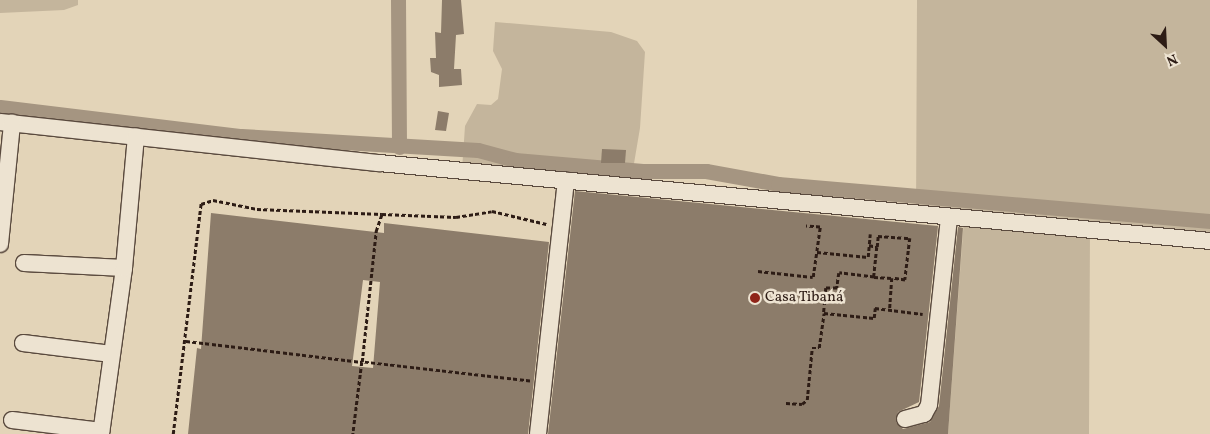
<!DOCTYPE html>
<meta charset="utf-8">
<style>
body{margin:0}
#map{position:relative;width:1210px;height:434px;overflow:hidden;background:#e3d4b8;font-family:Vollkorn,serif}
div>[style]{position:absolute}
.green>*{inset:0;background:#c4b59c}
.canal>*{height:15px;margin:-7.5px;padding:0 7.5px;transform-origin:7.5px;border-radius:7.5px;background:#a59581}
.building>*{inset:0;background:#8c7c6a}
.path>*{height:2.5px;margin-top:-1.25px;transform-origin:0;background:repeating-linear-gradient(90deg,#2d1c15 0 4px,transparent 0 6.5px)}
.roads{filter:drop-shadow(1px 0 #5a4a3e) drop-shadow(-1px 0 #5a4a3e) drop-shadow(0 1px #5a4a3e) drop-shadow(0 -1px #5a4a3e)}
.minor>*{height:16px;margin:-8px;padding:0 8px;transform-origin:8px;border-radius:8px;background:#ede3d1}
.dots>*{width:14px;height:14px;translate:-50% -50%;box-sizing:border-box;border:2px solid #ede3d1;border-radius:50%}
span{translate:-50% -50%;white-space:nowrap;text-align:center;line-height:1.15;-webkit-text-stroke:5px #ede3d1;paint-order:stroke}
.poi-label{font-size:15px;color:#2d1c15}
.left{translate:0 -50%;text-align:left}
.north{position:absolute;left:1140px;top:20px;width:50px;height:50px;-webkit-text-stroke:4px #ede3d1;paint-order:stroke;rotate:155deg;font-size:14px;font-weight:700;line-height:20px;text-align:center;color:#2d1c15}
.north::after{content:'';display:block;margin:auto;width:18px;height:22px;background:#2d1c15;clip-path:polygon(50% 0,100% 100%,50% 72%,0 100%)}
</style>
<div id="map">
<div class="green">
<div style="clip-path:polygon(0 0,78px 0,78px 5px,64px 10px,0 13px)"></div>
<div style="clip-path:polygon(917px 0,1210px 0,1210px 241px,1090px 231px,1089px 434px,948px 434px,964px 219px,916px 215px)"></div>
<div style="clip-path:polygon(495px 22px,611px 32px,637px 41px,645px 52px,640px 128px,630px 187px,462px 170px,465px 126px,477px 104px,491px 105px,498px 99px,502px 69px,493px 51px)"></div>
</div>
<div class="canal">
<div style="left:398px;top:0;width:147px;rotate:89.6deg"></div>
<div style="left:0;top:107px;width:243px;rotate:6.9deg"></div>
<div style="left:241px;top:136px;width:237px;rotate:3.4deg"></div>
<div style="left:478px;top:150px;width:38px;rotate:15deg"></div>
<div style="left:515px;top:160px;width:128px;rotate:4.9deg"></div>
<div style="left:643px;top:171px;width:63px"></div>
<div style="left:706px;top:171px;width:73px;rotate:10.2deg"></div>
<div style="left:778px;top:184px;width:434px;rotate:4.9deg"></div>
</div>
<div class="building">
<div style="clip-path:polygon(442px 0,461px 0,464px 34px,456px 35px,454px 69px,461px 69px,462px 85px,439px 87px,439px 75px,431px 72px,430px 58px,436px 58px,435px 32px,441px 33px)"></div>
<div style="clip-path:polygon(438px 111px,449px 113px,446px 131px,435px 130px)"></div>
<div style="clip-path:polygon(602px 149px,626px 150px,625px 163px,601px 163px)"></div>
<div style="clip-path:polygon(575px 191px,938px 226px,919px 402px,898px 412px,896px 422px,903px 429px,930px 422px,939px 406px,958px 227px,963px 228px,948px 434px,548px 434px)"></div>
<div style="clip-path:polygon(evenodd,211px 213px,384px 233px,384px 223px,549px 242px,528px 434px,188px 434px,197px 348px,201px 349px,211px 213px,363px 280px,380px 282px,373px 368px,352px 366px,363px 280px)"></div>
</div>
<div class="path">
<div style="left:869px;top:245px;width:8px;rotate:14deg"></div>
<div style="left:877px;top:247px;width:30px;rotate:96deg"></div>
<div style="left:874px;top:277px;width:35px;rotate:-173deg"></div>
<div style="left:839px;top:273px;width:15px;rotate:98deg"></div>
<div style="left:837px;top:288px;width:11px;rotate:180deg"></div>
<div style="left:826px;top:288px;width:25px;rotate:95deg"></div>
<div style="left:824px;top:313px;width:50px;rotate:5.7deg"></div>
<div style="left:874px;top:318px;width:10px;rotate:-84deg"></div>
<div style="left:875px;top:308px;width:48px;rotate:7.1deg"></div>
<div style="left:877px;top:247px;width:11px;rotate:-85deg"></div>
<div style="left:878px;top:236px;width:32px;rotate:4deg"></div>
<div style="left:910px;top:238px;width:42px;rotate:96.8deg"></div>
<div style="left:905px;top:280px;width:13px;rotate:-171deg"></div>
<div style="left:817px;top:252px;width:51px;rotate:5.6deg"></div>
<div style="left:868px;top:257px;width:23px;rotate:-85deg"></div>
<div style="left:758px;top:271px;width:55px;rotate:6.2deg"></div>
<div style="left:813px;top:277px;width:50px;rotate:-82deg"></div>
<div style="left:820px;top:227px;width:14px;rotate:-176deg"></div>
<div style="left:874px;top:277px;width:18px;rotate:3deg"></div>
<div style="left:892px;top:278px;width:32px;rotate:94deg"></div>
<div style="left:186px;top:341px;width:177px;rotate:6.8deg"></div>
<div style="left:362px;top:362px;width:73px;rotate:97.1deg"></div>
<div style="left:530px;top:381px;width:169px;rotate:-173.5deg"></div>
<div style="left:362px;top:362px;width:132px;rotate:-83.9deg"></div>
<div style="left:376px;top:231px;width:18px;rotate:-71deg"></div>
<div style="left:382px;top:214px;width:74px;rotate:2.3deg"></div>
<div style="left:456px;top:217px;width:36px;rotate:-9deg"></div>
<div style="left:492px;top:211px;width:56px;rotate:13.5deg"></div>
<div style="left:786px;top:403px;width:16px;rotate:4deg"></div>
<div style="left:802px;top:404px;width:6px;rotate:-39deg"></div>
<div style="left:807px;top:400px;width:52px;rotate:-84.5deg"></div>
<div style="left:812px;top:348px;width:7px"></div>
<div style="left:819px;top:348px;width:35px;rotate:-82deg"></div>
<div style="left:173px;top:434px;width:232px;rotate:-83.1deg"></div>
<div style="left:201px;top:204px;width:13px;rotate:-18deg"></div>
<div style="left:213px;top:200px;width:45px;rotate:11.6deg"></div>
<div style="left:257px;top:209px;width:125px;rotate:2.3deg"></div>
</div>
<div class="roads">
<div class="minor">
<div style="left:0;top:122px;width:381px;rotate:6.2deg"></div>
<div style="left:379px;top:163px;width:835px;rotate:5.36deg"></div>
<div style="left:0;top:244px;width:122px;rotate:-84.3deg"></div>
<div style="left:24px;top:263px;width:100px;rotate:2.9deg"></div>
<div style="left:23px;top:343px;width:89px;rotate:7.1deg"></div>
<div style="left:905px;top:419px;width:20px;rotate:-15deg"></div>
<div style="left:924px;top:414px;width:10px;rotate:-61deg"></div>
<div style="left:929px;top:405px;width:187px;rotate:-83.9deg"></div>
<div style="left:12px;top:420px;width:90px;rotate:7deg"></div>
<div style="left:101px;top:434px;width:168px;rotate:-82.1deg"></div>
<div style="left:124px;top:268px;width:132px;rotate:-84.8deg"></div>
<div style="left:538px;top:434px;width:255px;rotate:-83.7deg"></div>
</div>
</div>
<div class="dots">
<div style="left:755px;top:298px;background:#8f2418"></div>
</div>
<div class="poi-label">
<span class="left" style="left:765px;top:298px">Casa Tibaná</span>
</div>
<div class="north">N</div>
</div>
